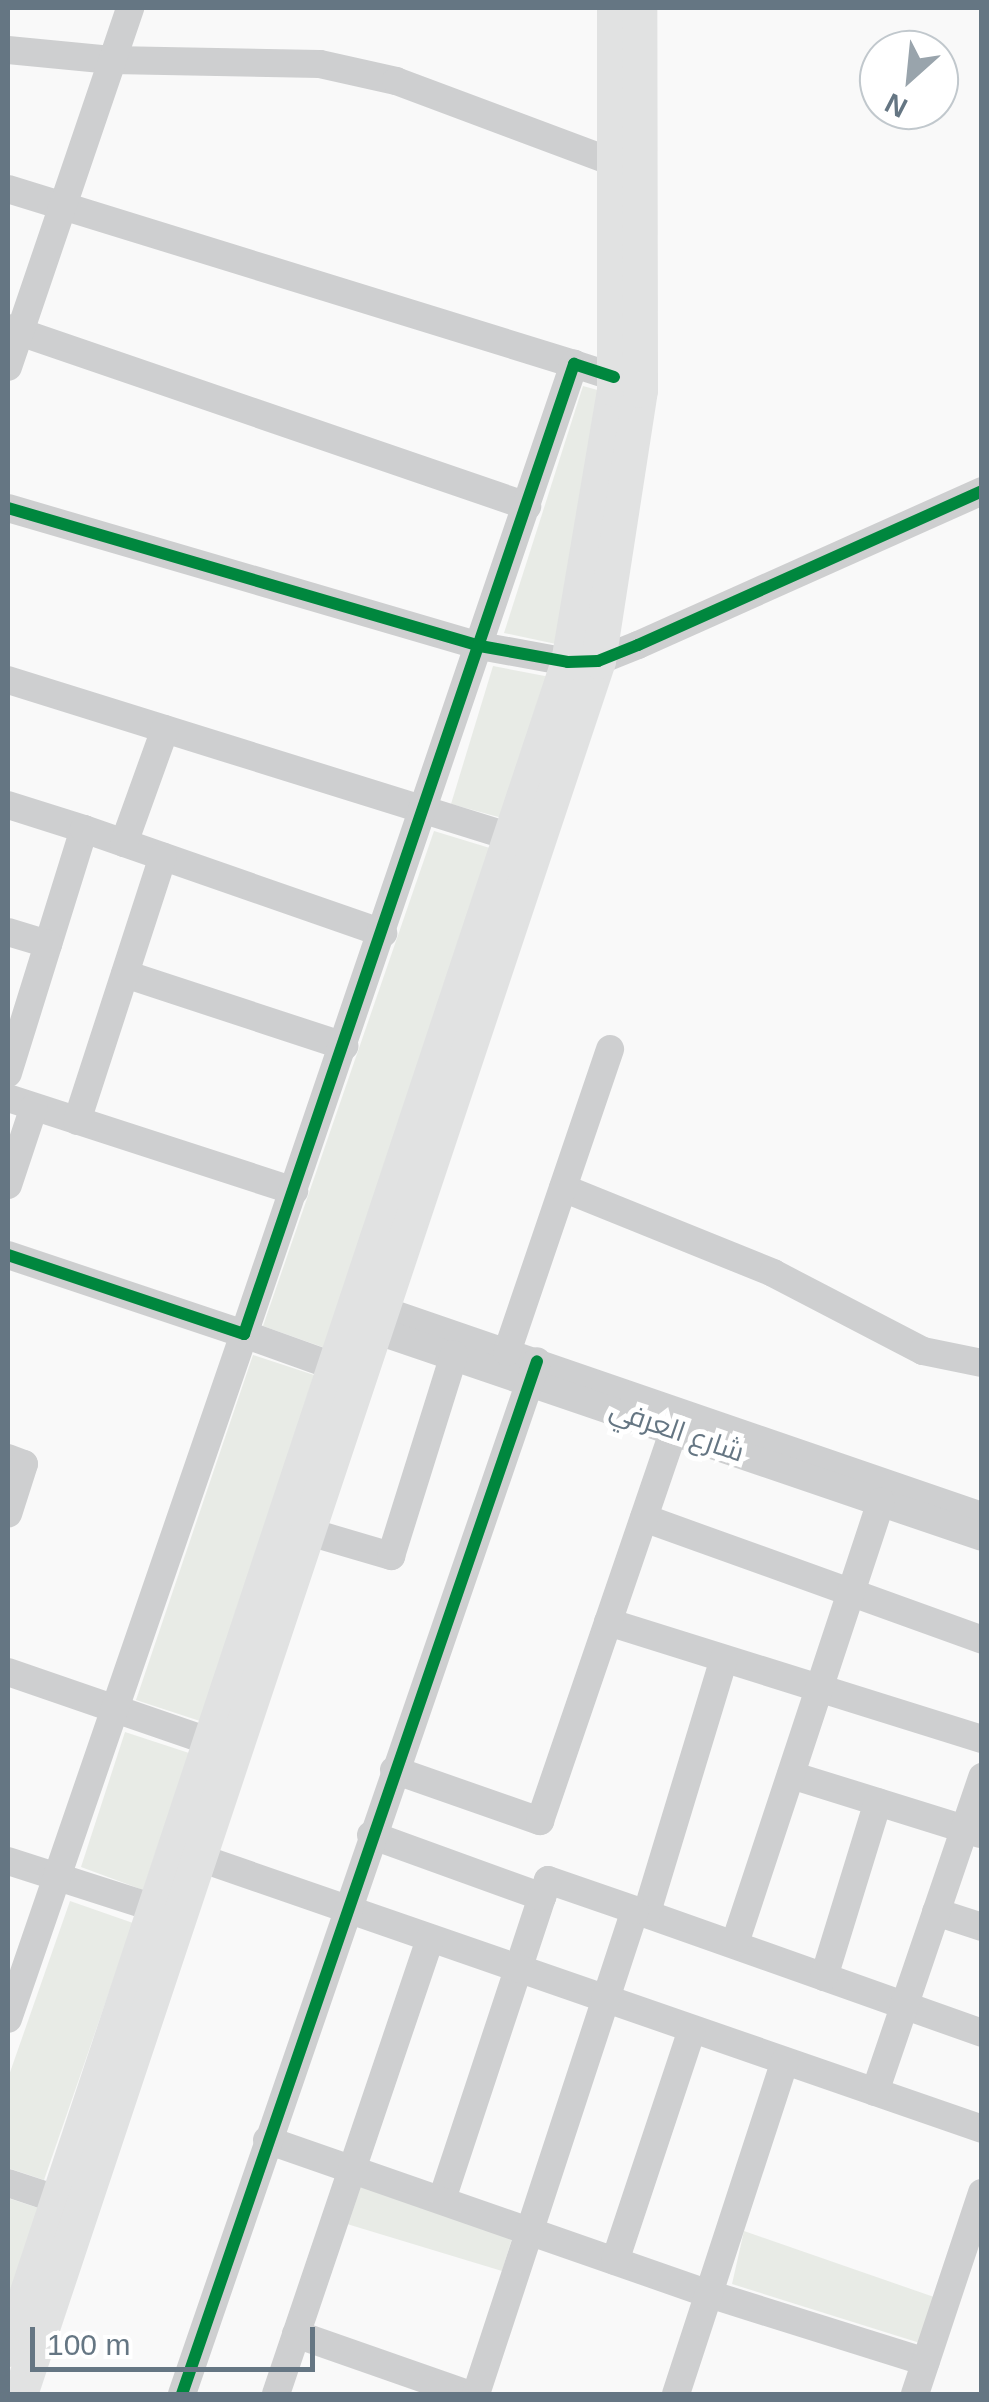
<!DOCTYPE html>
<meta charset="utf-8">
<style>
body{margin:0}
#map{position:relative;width:989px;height:2402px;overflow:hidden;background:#f9f9f9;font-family:Helvetica,Cairo,sans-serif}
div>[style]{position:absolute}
.green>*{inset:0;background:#e8ebe6}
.minor>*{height:28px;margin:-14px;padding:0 14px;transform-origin:14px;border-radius:14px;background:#cecfd0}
.major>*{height:35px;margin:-17.5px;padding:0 17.5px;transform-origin:17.5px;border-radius:17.5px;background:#e1e2e2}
.cycleway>*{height:12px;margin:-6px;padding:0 6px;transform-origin:6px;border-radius:6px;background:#00873e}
span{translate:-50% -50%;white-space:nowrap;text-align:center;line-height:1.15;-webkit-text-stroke:10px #fff;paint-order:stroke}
.street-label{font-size:28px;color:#657683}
.frame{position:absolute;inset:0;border:10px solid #657683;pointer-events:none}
.north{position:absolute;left:859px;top:30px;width:100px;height:100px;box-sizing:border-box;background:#fff;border:2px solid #c1c8cd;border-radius:50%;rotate:207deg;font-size:28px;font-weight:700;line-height:40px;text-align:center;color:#657683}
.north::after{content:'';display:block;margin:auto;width:35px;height:45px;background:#99a4ac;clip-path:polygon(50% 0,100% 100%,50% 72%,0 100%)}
.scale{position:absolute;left:30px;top:2327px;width:285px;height:45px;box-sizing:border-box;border:5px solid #657683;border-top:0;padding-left:12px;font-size:30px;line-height:35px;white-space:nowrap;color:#657683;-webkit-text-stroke:8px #fff;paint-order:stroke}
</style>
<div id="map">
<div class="green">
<div style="clip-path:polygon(583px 386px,601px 391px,556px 644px,504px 633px)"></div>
<div style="clip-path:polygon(493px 666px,550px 677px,502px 818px,451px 804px)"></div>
<div style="clip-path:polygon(434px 831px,493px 849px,325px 1348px,263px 1326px)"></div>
<div style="clip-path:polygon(253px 1355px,314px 1375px,203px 1722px,136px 1700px)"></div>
<div style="clip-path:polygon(125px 1732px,189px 1753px,143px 1890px,81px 1867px)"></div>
<div style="clip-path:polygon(70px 1901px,133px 1923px,44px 2180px,8px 2168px,8px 2078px)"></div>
<div style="clip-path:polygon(360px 2180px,514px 2232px,502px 2271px,347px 2224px)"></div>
<div style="clip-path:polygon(8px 2198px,38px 2208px,8px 2301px)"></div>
<div style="clip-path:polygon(744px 2231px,934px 2297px,920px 2343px,732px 2284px)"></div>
</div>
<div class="minor">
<div style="left:8px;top:50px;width:104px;rotate:5.5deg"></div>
<div style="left:112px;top:60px;width:208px;rotate:1.1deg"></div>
<div style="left:320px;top:64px;width:78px;rotate:12.6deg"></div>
<div style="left:396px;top:81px;width:237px;rotate:20.5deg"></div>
<div style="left:8px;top:189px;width:592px;rotate:17.18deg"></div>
<div style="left:8px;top:328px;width:549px;rotate:18.93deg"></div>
<div style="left:8px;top:367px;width:379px;rotate:-71.2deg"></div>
<div style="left:8px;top:508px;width:492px;rotate:16.3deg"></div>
<div style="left:480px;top:646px;width:89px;rotate:10.3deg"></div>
<div style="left:568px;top:662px;width:30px;rotate:-2deg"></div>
<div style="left:598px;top:661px;width:43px;rotate:-21.8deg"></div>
<div style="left:638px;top:645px;width:377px;rotate:-24.1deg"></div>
<div style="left:8px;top:680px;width:530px;rotate:17.34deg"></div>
<div style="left:8px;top:805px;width:80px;rotate:17.5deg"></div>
<div style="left:84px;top:829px;width:256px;rotate:107.3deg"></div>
<div style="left:84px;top:829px;width:317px;rotate:19.2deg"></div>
<div style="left:124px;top:843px;width:121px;rotate:-70.2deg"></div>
<div style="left:8px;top:932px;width:42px;rotate:16.7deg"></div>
<div style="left:125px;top:974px;width:231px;rotate:18.2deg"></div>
<div style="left:8px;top:1098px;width:301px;rotate:18deg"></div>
<div style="left:77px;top:1121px;width:278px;rotate:-72deg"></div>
<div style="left:8px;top:1185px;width:82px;rotate:-71.6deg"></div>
<div style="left:563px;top:1188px;width:227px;rotate:22deg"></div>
<div style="left:773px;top:1273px;width:169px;rotate:27.5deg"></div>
<div style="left:923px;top:1351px;width:60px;rotate:11.5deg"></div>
<div style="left:8px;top:1255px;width:249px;rotate:18.5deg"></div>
<div style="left:244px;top:1334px;width:1025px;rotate:-71.21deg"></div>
<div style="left:574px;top:364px;width:42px;rotate:18deg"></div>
<div style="left:379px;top:1309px;width:638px;rotate:18.95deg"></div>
<div style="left:372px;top:1329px;width:644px;rotate:18.83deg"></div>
<div style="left:507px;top:1352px;width:320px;rotate:-71.2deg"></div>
<div style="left:8px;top:1458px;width:17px;rotate:21deg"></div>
<div style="left:24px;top:1464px;width:52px;rotate:107.7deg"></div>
<div style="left:644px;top:1518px;width:359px;rotate:19.8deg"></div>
<div style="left:306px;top:1531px;width:89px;rotate:16.4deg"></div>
<div style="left:391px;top:1556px;width:211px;rotate:-72.6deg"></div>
<div style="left:608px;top:1622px;width:392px;rotate:17.4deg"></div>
<div style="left:8px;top:1672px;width:234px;rotate:19deg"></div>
<div style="left:394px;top:1770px;width:155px;rotate:19.3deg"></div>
<div style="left:540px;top:1821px;width:413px;rotate:-71.1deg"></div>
<div style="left:791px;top:1775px;width:198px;rotate:17.3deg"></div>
<div style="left:371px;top:1835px;width:182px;rotate:19.9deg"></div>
<div style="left:542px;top:1897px;width:319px;rotate:108.3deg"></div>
<div style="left:200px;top:1858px;width:828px;rotate:19.11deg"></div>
<div style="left:8px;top:1861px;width:153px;rotate:17.8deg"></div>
<div style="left:635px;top:1910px;width:368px;rotate:19.5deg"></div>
<div style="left:647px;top:1912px;width:264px;rotate:-73.1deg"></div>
<div style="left:936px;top:1912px;width:48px;rotate:18.1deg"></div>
<div style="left:735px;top:1943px;width:465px;rotate:-71.7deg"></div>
<div style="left:824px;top:1977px;width:183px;rotate:-72.9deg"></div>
<div style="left:8px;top:2019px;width:725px;rotate:-70.99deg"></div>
<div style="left:244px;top:1334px;width:95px;rotate:19.8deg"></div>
<div style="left:875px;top:2092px;width:333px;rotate:-71.2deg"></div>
<div style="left:267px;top:2140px;width:468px;rotate:19.2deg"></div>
<div style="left:709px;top:2294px;width:227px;rotate:17.4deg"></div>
<div style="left:8px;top:2183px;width:51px;rotate:18.4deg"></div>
<div style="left:615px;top:2261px;width:244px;rotate:-71.6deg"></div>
<div style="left:296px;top:2334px;width:181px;rotate:19.3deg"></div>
<div style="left:182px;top:2394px;width:1092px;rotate:-71.03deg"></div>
<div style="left:276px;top:2394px;width:481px;rotate:-71.3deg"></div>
<div style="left:476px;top:2394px;width:509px;rotate:-71.81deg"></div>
<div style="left:635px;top:1910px;width:92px;rotate:-161deg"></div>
<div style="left:548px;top:1880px;width:18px;rotate:109deg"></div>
<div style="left:676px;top:2394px;width:350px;rotate:-71.9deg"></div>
<div style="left:915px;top:2394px;width:212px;rotate:-71.6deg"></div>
</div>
<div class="major">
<div style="left:8px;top:2349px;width:1778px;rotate:-71.64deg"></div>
<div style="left:568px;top:662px;width:277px;rotate:-80.4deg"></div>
<div style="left:614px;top:389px;width:381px;rotate:-90deg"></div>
<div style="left:20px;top:2394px;width:1827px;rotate:-71.56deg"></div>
<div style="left:598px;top:661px;width:274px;rotate:-81.2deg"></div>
<div style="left:640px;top:390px;width:382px;rotate:-90.1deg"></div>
</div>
<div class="cycleway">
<div style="left:8px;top:508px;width:492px;rotate:16.3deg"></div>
<div style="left:480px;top:646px;width:89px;rotate:10.3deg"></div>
<div style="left:568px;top:662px;width:30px;rotate:-2deg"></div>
<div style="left:598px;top:661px;width:43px;rotate:-21.8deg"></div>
<div style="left:638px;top:645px;width:377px;rotate:-24.1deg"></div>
<div style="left:8px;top:1255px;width:249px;rotate:18.5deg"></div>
<div style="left:244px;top:1334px;width:1025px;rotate:-71.21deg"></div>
<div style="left:574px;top:364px;width:42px;rotate:18deg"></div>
<div style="left:182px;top:2394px;width:1092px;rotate:-71.03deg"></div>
</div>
<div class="street-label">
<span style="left:677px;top:1431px;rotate:19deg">شارع العرفي</span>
</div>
<div class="frame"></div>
<div class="north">N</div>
<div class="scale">100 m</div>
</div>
